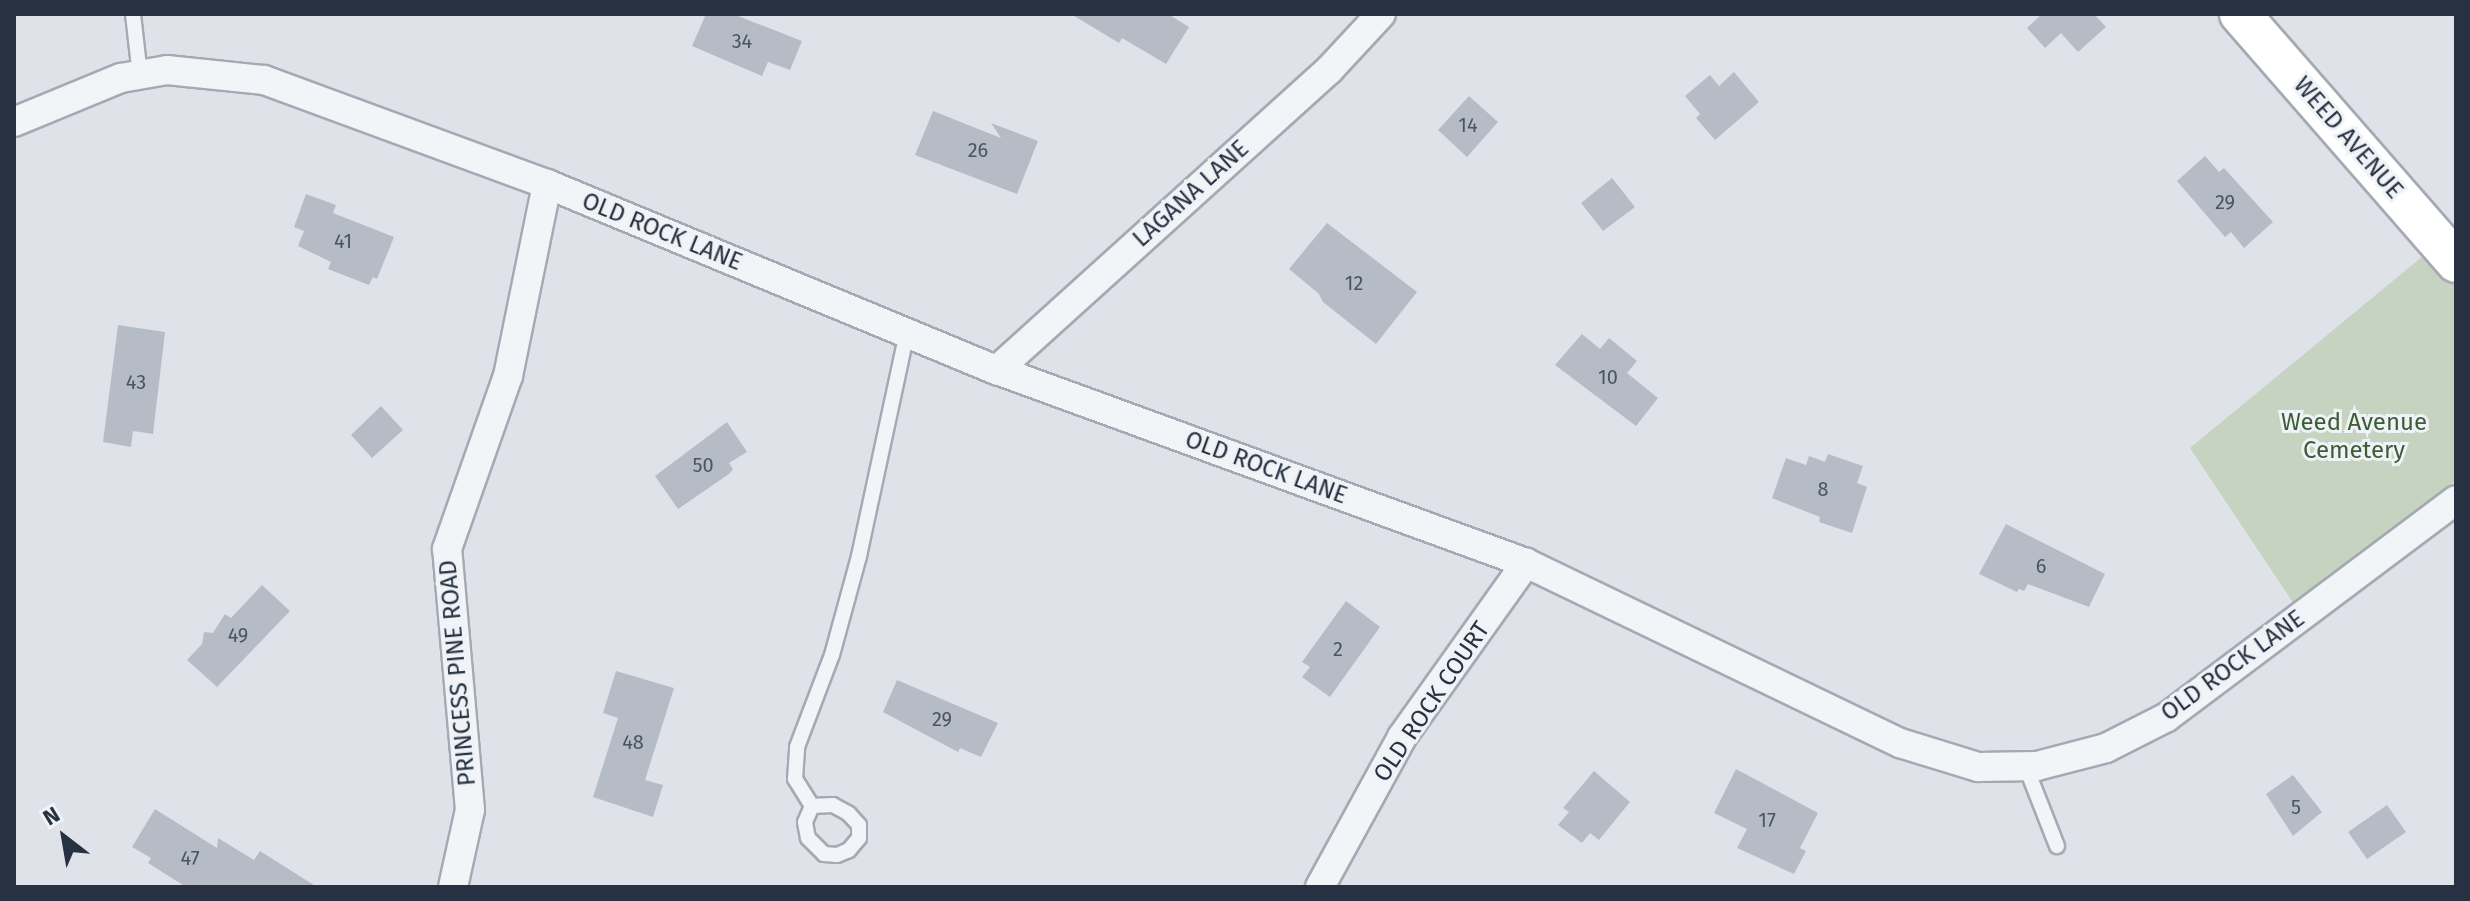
<!DOCTYPE html>
<style>
body{margin:0}
#map{position:relative;width:2470px;height:901px;overflow:hidden;background:#dfe3e9;font-family:"Fira Sans",sans-serif}
div>[style]{position:absolute}
.green>*{inset:0;background:#c5d3c0}
.building>*{inset:0;background:#b6bcc6}
.roads{filter:drop-shadow(2px 0 #a4aab3) drop-shadow(-2px 0 #a4aab3) drop-shadow(0 2px #a4aab3) drop-shadow(0 -2px #a4aab3)}
.service>*{height:14px;margin:-7px;padding:0 7px;transform-origin:7px;border-radius:7px;background:#f2f4f7}
.minor>*{height:28px;margin:-14px;padding:0 14px;transform-origin:14px;border-radius:14px;background:#f2f4f7}
.secondary>*{height:40px;margin:-20px;padding:0 20px;transform-origin:20px;border-radius:20px;background:#fff}
span{translate:-50% -50%;white-space:nowrap;text-align:center;line-height:1.15;-webkit-text-stroke:6px #eff2f6;paint-order:stroke}
.number-label{font-size:20px;color:#4c5462}
.number-label span{-webkit-text-stroke-width:0}
.street-label{font-size:24px;color:#283141}
.park-label{font-size:24px;color:#3c5d34}
.frame{position:absolute;inset:0;border:16px solid #283141;pointer-events:none}
.north{position:absolute;left:24px;top:797px;width:80px;height:80px;-webkit-text-stroke:6px #eff2f6;paint-order:stroke;rotate:329deg;font-size:22px;font-weight:700;line-height:32px;text-align:center;color:#283141}
.north::after{content:'';display:block;margin:auto;width:28px;height:36px;background:#283141;clip-path:polygon(50% 0,100% 100%,50% 72%,0 100%)}
</style>
<div id="map">
<div class="green">
<div style="clip-path:polygon(2440px 242px,2456px 260px,2456px 480px,2294px 604px,2190px 448px)"></div>
</div>
<div class="building">
<div style="clip-path:polygon(706px 14px,733px 14px,802px 41px,790px 70px,768px 62px,762px 76px,692px 46px)"></div>
<div style="clip-path:polygon(1071px 14px,1168px 14px,1189px 27px,1166px 64px,1122px 38px,1119px 43px)"></div>
<div style="clip-path:polygon(2042px 14px,2094px 14px,2106px 27px,2078px 52px,2061px 33px,2045px 48px,2027px 28px)"></div>
<div style="clip-path:polygon(1734px 72px,1759px 102px,1715px 140px,1696px 118px,1700px 114px,1685px 96px,1710px 75px,1719px 86px)"></div>
<div style="clip-path:polygon(1469px 96px,1498px 122px,1467px 157px,1438px 130px)"></div>
<div style="clip-path:polygon(933px 111px,1001px 138px,991px 123px,1038px 141px,1017px 194px,915px 155px)"></div>
<div style="clip-path:polygon(2205px 156px,2219px 172px,2224px 168px,2273px 222px,2244px 248px,2231px 232px,2225px 237px,2177px 181px)"></div>
<div style="clip-path:polygon(1612px 178px,1635px 207px,1603px 231px,1581px 203px)"></div>
<div style="clip-path:polygon(306px 194px,336px 205px,333px 213px,394px 237px,377px 279px,373px 277px,369px 285px,328px 269px,331px 262px,298px 246px,304px 231px,294px 227px)"></div>
<div style="clip-path:polygon(1327px 223px,1417px 292px,1376px 344px,1323px 302px,1319px 294px,1289px 269px)"></div>
<div style="clip-path:polygon(118px 325px,165px 332px,153px 434px,133px 431px,131px 447px,103px 442px)"></div>
<div style="clip-path:polygon(1582px 334px,1600px 349px,1609px 338px,1637px 361px,1627px 373px,1658px 398px,1636px 426px,1555px 365px)"></div>
<div style="clip-path:polygon(381px 406px,403px 430px,372px 458px,351px 435px)"></div>
<div style="clip-path:polygon(727px 422px,747px 452px,729px 463px,733px 469px,729px 474px,678px 509px,655px 476px)"></div>
<div style="clip-path:polygon(1828px 454px,1863px 466px,1857px 483px,1867px 487px,1852px 533px,1819px 522px,1820px 517px,1772px 498px,1786px 458px,1806px 465px,1809px 456px,1825px 462px)"></div>
<div style="clip-path:polygon(2006px 524px,2105px 574px,2089px 607px,2028px 584px,2024px 591px,2019px 589px,2017px 592px,1979px 574px)"></div>
<div style="clip-path:polygon(262px 585px,290px 611px,217px 687px,187px 660px,202px 644px,204px 632px,213px 633px,225px 614px,231px 618px)"></div>
<div style="clip-path:polygon(1346px 601px,1380px 627px,1330px 697px,1302px 677px,1310px 667px,1302px 662px)"></div>
<div style="clip-path:polygon(616px 671px,674px 688px,645px 780px,663px 785px,653px 817px,593px 797px,618px 718px,603px 713px)"></div>
<div style="clip-path:polygon(897px 680px,998px 723px,981px 757px,960px 748px,958px 752px,883px 712px)"></div>
<div style="clip-path:polygon(1736px 769px,1818px 813px,1800px 848px,1806px 851px,1794px 874px,1737px 848px,1747px 829px,1714px 813px)"></div>
<div style="clip-path:polygon(1594px 771px,1630px 802px,1599px 840px,1590px 833px,1582px 843px,1558px 825px,1569px 812px,1563px 808px)"></div>
<div style="clip-path:polygon(2293px 775px,2322px 812px,2293px 836px,2266px 794px)"></div>
<div style="clip-path:polygon(2387px 805px,2406px 832px,2367px 859px,2348px 832px)"></div>
<div style="clip-path:polygon(155px 809px,217px 848px,218px 838px,254px 860px,260px 851px,317px 887px,186px 887px,148px 863px,151px 858px,132px 847px)"></div>
</div>
<div class="roads">
<div class="service">
<div style="left:133px;top:14px;width:61px;rotate:83.5deg"></div>
<div style="left:2026px;top:767px;width:85px;rotate:68.6deg"></div>
<div style="left:812px;top:806px;width:21px;rotate:-3deg"></div>
<div style="left:833px;top:805px;width:18px;rotate:29deg"></div>
<div style="left:849px;top:814px;width:15px;rotate:48deg"></div>
<div style="left:859px;top:825px;width:13px;rotate:90deg"></div>
<div style="left:859px;top:838px;width:16px;rotate:130deg"></div>
<div style="left:849px;top:850px;width:13px;rotate:157deg"></div>
<div style="left:837px;top:855px;width:13px;rotate:-176deg"></div>
<div style="left:824px;top:854px;width:23px;rotate:-135deg"></div>
<div style="left:808px;top:838px;width:16px;rotate:-101deg"></div>
<div style="left:805px;top:822px;width:17px;rotate:-66deg"></div>
<div style="left:812px;top:806px;width:32px;rotate:-122deg"></div>
<div style="left:795px;top:779px;width:32px;rotate:-86deg"></div>
<div style="left:797px;top:747px;width:98px;rotate:-69.2deg"></div>
<div style="left:832px;top:655px;width:103px;rotate:-74.7deg"></div>
<div style="left:859px;top:556px;width:229px;rotate:-77.9deg"></div>
</div>
<div class="minor">
<div style="left:14px;top:122px;width:116px;rotate:-22.4deg"></div>
<div style="left:121px;top:78px;width:47px;rotate:-9.9deg"></div>
<div style="left:167px;top:70px;width:98px;rotate:5.9deg"></div>
<div style="left:264px;top:80px;width:302px;rotate:20.2deg"></div>
<div style="left:547px;top:184px;width:487px;rotate:22.5deg"></div>
<div style="left:997px;top:370px;width:563px;rotate:20.04deg"></div>
<div style="left:1526px;top:563px;width:415px;rotate:25.7deg"></div>
<div style="left:1900px;top:743px;width:82px;rotate:17.1deg"></div>
<div style="left:1978px;top:767px;width:59px;rotate:-1deg"></div>
<div style="left:2037px;top:766px;width:71px;rotate:-14.6deg"></div>
<div style="left:2106px;top:748px;width:68px;rotate:-26.9deg"></div>
<div style="left:2167px;top:717px;width:361px;rotate:-36.9deg"></div>
<div style="left:997px;top:370px;width:447px;rotate:-42.1deg"></div>
<div style="left:1329px;top:70px;width:76px;rotate:-47.1deg"></div>
<div style="left:453px;top:887px;width:79px;rotate:-77.6deg"></div>
<div style="left:470px;top:810px;width:262px;rotate:-95deg"></div>
<div style="left:447px;top:549px;width:183px;rotate:-70.6deg"></div>
<div style="left:508px;top:376px;width:196px;rotate:-78.5deg"></div>
<div style="left:1320px;top:887px;width:171px;rotate:-61.3deg"></div>
<div style="left:1402px;top:737px;width:214px;rotate:-54.5deg"></div>
</div>
<div class="secondary">
<div style="left:2240px;top:14px;width:329px;rotate:48.9deg"></div>
</div>
</div>
<div class="number-label">
<span style="left:742px;top:41px">34</span>
<span style="left:1468px;top:125px">14</span>
<span style="left:978px;top:150px">26</span>
<span style="left:2225px;top:202px">29</span>
<span style="left:343px;top:241px">41</span>
<span style="left:1354px;top:283px">12</span>
<span style="left:1608px;top:377px">10</span>
<span style="left:136px;top:382px">43</span>
<span style="left:703px;top:465px">50</span>
<span style="left:1823px;top:489px">8</span>
<span style="left:2041px;top:566px">6</span>
<span style="left:238px;top:635px">49</span>
<span style="left:1338px;top:649px">2</span>
<span style="left:942px;top:719px">29</span>
<span style="left:633px;top:742px">48</span>
<span style="left:2296px;top:807px">5</span>
<span style="left:1767px;top:820px">17</span>
<span style="left:190px;top:858px">47</span>
</div>
<div class="street-label">
<span style="left:2348px;top:138px;rotate:49deg">WEED AVENUE</span>
<span style="left:1191px;top:194px;rotate:-42deg">LAGANA LANE</span>
<span style="left:662px;top:232px;rotate:22deg">OLD ROCK LANE</span>
<span style="left:1266px;top:468px;rotate:20deg">OLD ROCK LANE</span>
<span style="left:2233px;top:666px;rotate:-36deg">OLD ROCK LANE</span>
<span style="left:458px;top:673px;rotate:-95deg">PRINCESS PINE ROAD</span>
<span style="left:1432px;top:702px;rotate:-56deg">OLD ROCK COURT</span>
</div>
<div class="park-label">
<span style="left:2354px;top:437px">Weed Avenue<br>Cemetery</span>
</div>
<div class="frame"></div>
<div class="north">N</div>
</div>
